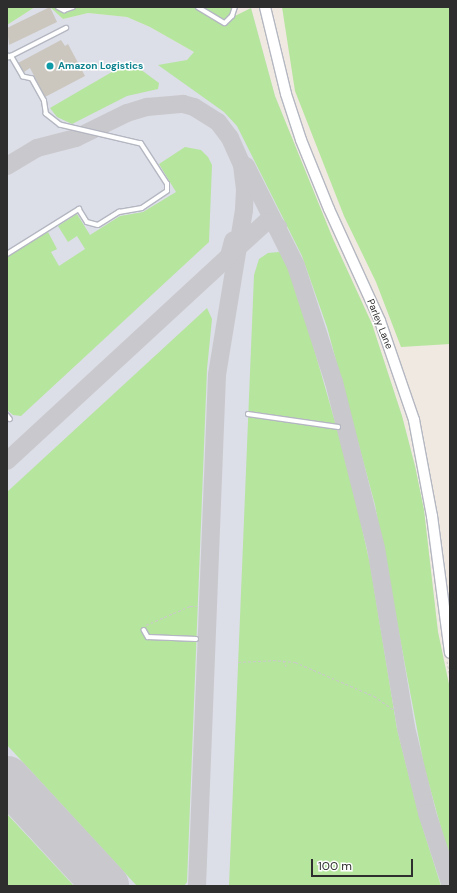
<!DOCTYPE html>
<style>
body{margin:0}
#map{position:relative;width:457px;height:893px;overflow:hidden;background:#efe9e1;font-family:"DM Sans",sans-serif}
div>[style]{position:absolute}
.airport>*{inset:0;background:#dcdee8}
.green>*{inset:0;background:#b6e59e}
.taxiway>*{height:18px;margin:-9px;padding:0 9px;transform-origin:9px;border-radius:9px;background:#c9c8cc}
.runway>*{height:46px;margin:-23px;padding:0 23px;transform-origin:23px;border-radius:23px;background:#c9c8cc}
.building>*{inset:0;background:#cbc7bf}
.path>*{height:1px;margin-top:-0.5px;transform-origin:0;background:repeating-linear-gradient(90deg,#c9c9c9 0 3px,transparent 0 5px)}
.roads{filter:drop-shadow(1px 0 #b4b7c1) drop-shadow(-1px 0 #b4b7c1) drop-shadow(0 1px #b4b7c1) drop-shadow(0 -1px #b4b7c1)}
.lane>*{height:3.5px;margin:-1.75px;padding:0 1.75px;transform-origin:1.75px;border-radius:1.75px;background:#fff}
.secondary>*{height:10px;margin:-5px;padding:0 5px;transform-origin:5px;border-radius:5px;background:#fff}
.dots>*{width:11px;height:11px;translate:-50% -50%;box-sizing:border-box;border:2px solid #fff;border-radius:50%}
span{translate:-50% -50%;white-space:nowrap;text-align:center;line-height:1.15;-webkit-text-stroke:3px #fff;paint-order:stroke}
.culture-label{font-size:10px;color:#0d838f;font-weight:700}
.left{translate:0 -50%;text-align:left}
.street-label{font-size:10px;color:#2e2e2e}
.frame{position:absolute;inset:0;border:8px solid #2e2e2e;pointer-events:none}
.scale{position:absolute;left:311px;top:859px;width:102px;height:18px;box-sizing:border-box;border:2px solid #2e2e2e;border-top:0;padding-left:5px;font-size:12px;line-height:14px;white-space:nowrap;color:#2e2e2e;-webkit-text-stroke:3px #fff;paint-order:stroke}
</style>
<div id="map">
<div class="airport">
<div style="clip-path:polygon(35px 7px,50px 7px,63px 19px,88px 13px,127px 17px,150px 27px,194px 52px,234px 17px,251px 8px,275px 96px,333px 239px,372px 324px,402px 416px,415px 466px,424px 510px,438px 632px,450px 689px,450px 886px,7px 886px,7px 25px)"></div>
</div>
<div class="green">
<div style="clip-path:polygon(7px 7px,35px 7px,7px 25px)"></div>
<div style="clip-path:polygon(50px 7px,238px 7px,235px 16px,251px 8px,275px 96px,333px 239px,372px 324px,402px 416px,415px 466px,424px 510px,438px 632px,450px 689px,450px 861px,424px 766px,375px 505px,327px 327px,302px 256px,237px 126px,224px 112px,158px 65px,187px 60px,194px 52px,150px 27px,127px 17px,88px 13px,63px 19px)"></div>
<div style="clip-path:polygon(282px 7px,450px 7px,450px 344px,401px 347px,376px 282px,344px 216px,295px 91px)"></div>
<div style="clip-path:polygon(117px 69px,140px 69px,159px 83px,158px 89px,127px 96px,72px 124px,57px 117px,50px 108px)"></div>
<div style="clip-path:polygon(185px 147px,201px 150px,208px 157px,212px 165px,209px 242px,21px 416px,13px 415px,7px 410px,7px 257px,48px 232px,57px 249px,51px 252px,59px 266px,85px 249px,77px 236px,68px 242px,58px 226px,77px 214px,90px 235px,120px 216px,143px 212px,176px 192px,159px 164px)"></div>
<div style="clip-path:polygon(279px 252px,284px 256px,300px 300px,350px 474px,370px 564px,397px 729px,419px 816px,441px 886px,229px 886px,254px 275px,259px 259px,268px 253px)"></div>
<div style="clip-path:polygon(207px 308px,212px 319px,207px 369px,187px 882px,184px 886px,137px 886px,7px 745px,7px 492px)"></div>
<div style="clip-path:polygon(7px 814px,74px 886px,7px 886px)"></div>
</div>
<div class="taxiway">
<div style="left:7px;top:166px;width:35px;rotate:-31deg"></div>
<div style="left:37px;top:148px;width:40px;rotate:-14.4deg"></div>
<div style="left:76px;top:138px;width:57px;rotate:-26.1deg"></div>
<div style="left:127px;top:113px;width:21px;rotate:-17deg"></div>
<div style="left:147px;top:107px;width:36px;rotate:-5deg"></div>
<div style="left:183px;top:104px;width:11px;rotate:15deg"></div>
<div style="left:194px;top:107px;width:28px;rotate:32deg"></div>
<div style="left:218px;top:122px;width:20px;rotate:53deg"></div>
<div style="left:230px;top:138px;width:30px;rotate:66deg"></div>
<div style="left:242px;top:165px;width:25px;rotate:83deg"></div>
<div style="left:245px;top:190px;width:20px;rotate:93deg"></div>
<div style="left:244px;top:210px;width:167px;rotate:99.3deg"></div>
<div style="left:217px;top:375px;width:511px;rotate:92.24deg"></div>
<div style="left:246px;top:166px;width:112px;rotate:63.4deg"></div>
<div style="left:296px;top:266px;width:122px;rotate:71.9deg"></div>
<div style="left:334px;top:382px;width:171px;rotate:75.8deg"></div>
<div style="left:376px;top:548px;width:182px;rotate:80.5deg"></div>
<div style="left:406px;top:728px;width:88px;rotate:76.1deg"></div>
<div style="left:427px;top:813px;width:74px;rotate:71.8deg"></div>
<div style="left:234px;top:251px;width:43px;rotate:-42.2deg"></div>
<div style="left:266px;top:222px;width:5px"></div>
<div style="left:271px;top:222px;width:9px;rotate:36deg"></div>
<div style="left:7px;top:461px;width:302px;rotate:-42.7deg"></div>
<div style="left:229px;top:256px;width:16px;rotate:-75deg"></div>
</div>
<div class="runway">
<div style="left:7px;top:779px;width:146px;rotate:47.2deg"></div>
</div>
<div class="building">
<div style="clip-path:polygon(50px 7px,57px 22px,9px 45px,7px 28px)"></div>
<div style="clip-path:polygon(61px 40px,65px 46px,68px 44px,85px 76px,45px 97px,30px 68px,24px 72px,18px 63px)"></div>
</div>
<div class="path">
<div style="left:146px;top:625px;width:48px;rotate:-23.4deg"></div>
<div style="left:190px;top:606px;width:7px"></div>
<div style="left:283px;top:660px;width:7px;rotate:63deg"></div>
<div style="left:447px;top:661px;width:17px;rotate:80deg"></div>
<div style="left:238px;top:662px;width:35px;rotate:-3deg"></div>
<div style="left:273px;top:660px;width:22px;rotate:5deg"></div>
<div style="left:295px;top:662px;width:86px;rotate:23.3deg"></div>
<div style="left:374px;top:696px;width:24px;rotate:35deg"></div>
</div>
<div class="roads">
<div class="lane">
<div style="left:58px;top:7px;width:7px;rotate:27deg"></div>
<div style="left:64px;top:10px;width:9px;rotate:-18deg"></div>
<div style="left:198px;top:7px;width:31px;rotate:31deg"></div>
<div style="left:225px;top:23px;width:10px;rotate:-45deg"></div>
<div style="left:232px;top:16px;width:9px;rotate:-72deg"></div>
<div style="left:7px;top:55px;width:3px;rotate:45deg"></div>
<div style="left:9px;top:57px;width:64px;rotate:-27deg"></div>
<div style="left:7px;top:254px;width:85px;rotate:-32deg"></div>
<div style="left:79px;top:209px;width:15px;rotate:58deg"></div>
<div style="left:87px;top:222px;width:11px;rotate:15deg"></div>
<div style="left:98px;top:225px;width:25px;rotate:-32deg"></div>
<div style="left:119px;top:212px;width:23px;rotate:-10deg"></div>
<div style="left:142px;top:208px;width:30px;rotate:-34deg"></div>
<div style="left:167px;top:191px;width:7px;rotate:-90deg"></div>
<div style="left:167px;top:184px;width:48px;rotate:-123deg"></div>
<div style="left:141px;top:144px;width:83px;rotate:-166.8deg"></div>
<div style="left:60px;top:125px;width:18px;rotate:-142deg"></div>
<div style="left:46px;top:114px;width:13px;rotate:-99deg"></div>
<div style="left:44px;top:101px;width:25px;rotate:-119deg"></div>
<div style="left:32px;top:79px;width:9px;rotate:-167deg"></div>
<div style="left:23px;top:77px;width:24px;rotate:-120deg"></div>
<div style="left:248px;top:414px;width:91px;rotate:8.2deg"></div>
<div style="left:7px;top:415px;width:5px;rotate:53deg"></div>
<div style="left:144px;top:630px;width:8px;rotate:60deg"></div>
<div style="left:148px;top:637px;width:48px;rotate:2.4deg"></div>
</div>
<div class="secondary">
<div style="left:265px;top:7px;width:89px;rotate:76.4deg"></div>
<div style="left:286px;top:94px;width:48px;rotate:71.9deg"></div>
<div style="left:301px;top:140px;width:74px;rotate:67.9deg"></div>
<div style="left:329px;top:209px;width:123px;rotate:65.5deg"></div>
<div style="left:380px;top:321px;width:105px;rotate:71deg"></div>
<div style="left:414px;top:420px;width:98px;rotate:79.4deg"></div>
<div style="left:432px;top:516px;width:138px;rotate:82.5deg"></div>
</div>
</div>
<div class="dots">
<div style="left:50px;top:66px;background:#0f9aa8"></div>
</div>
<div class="culture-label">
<span class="left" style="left:58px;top:66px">Amazon Logistics</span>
</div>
<div class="street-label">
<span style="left:380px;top:324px;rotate:68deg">Parley Lane</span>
</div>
<div class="frame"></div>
<div class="scale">100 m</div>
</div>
